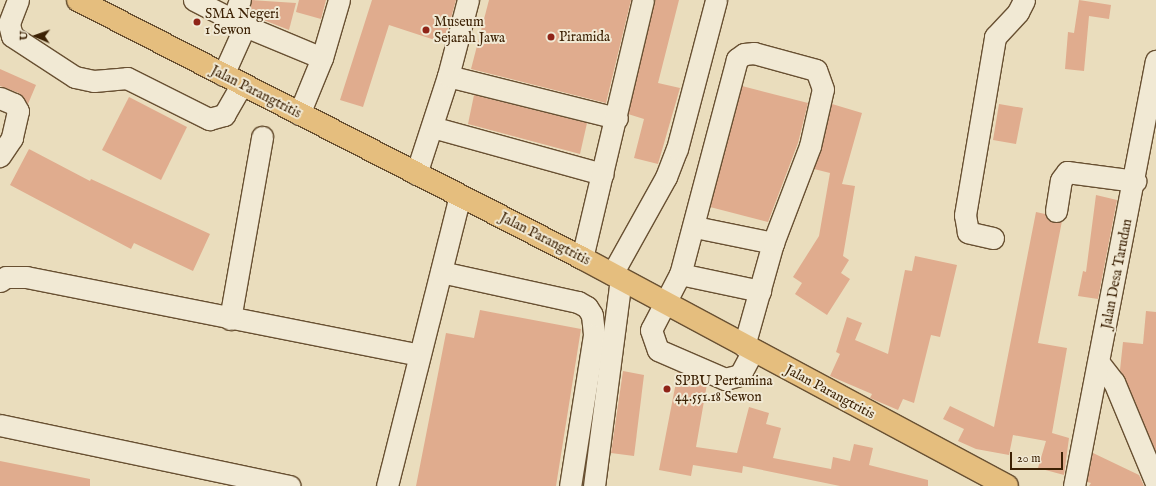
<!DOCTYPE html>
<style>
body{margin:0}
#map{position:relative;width:1156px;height:486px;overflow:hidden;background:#eaddbd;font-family:"IM FELL English",serif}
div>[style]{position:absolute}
.building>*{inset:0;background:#e0ac8e}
.roads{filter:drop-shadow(1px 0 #685032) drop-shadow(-1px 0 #685032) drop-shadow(0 1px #685032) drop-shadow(0 -1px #685032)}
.minor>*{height:21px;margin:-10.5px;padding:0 10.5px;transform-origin:10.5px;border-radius:10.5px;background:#f1e9d4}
.major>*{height:22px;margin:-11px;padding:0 11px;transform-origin:11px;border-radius:11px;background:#e5be7e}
.dots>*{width:11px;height:11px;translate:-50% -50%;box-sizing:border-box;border:2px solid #f1e9d4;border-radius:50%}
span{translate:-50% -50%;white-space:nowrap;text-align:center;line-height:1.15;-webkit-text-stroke:4px #f1e9d4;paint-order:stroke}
.poi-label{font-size:14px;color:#3c2104}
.left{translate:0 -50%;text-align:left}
.street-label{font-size:14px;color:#3c2104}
.north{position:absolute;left:16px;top:16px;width:40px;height:40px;-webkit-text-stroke:3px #f1e9d4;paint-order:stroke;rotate:272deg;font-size:11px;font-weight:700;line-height:16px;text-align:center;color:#3c2104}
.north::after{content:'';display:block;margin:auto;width:14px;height:18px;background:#3c2104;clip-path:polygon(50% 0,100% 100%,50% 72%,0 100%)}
.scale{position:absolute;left:1010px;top:452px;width:53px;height:18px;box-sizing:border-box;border:2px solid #3c2104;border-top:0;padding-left:5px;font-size:12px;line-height:14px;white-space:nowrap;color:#3c2104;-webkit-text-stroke:3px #f1e9d4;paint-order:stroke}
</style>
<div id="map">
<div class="building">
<div style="clip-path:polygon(252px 0,296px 3px,289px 30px,248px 14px)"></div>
<div style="clip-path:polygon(299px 0,326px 0,321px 19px,296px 12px)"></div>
<div style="clip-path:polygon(372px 0,456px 0,444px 43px,389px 25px,363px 107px,340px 100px)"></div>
<div style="clip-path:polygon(489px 0,631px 0,606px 103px,471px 69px)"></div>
<div style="clip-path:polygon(655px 0,679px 0,658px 83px,680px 88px,658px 164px,634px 158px,644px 119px,628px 114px)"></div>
<div style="clip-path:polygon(1079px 0,1111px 5px,1109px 19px,1089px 16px,1084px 71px,1065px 69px,1068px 32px,1074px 33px)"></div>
<div style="clip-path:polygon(0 69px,36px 85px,28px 104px,19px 93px,0 86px)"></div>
<div style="clip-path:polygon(742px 86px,808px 103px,798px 143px,768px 222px,710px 207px)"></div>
<div style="clip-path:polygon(474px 95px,587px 123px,580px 154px,468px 124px)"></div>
<div style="clip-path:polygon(129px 97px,187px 127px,161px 180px,102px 150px)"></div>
<div style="clip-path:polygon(832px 104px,862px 113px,842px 184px,855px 186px,843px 256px,849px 260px,841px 273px,850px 279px,827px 315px,795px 294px,802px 283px,793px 277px,819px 236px,830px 173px,814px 169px)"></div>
<div style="clip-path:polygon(999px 104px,1023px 108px,1016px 144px,993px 140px)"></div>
<div style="clip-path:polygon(29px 149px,90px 181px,91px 179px,210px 234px,193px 271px,134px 243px,131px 249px,10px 185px)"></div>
<div style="clip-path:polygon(1096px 195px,1117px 200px,1098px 299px,1078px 296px,1083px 271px,1086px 272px)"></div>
<div style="clip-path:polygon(1036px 212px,1045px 214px,1054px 223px,1062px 221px,1038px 343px,1067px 348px,1052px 433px,1069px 438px,1064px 475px,1038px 468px,1046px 441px,1013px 435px,1009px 455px,976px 449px,958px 441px,964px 429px,943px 419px,950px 406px,994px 427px)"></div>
<div style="clip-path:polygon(915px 256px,957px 265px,940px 337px,931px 335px,914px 403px,903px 399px,898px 410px,870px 398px,872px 394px,830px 376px,840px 354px,836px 352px,847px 317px,862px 323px,855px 340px,888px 354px,905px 270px,912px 271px)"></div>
<div style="clip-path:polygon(480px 310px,581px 329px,556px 486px,416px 486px,446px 333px,474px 338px)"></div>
<div style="clip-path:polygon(1146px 311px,1156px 312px,1156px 452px,1120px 370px,1123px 342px,1143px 344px)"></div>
<div style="clip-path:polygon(623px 371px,644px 375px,634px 456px,611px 453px)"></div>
<div style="clip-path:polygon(678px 372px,707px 384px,696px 447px,737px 453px,749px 407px,769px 413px,766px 424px,781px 428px,773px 458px,831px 469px,833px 457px,850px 461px,854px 444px,873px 448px,869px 465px,928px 480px,928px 486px,840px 486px,743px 466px,742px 473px,693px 465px,691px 476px,659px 470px)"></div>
<div style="clip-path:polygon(1093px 453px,1139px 475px,1144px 486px,1089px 486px,1091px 483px,1087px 482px)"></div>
<div style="clip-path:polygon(0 461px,90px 479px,90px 486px,0 486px)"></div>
</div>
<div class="roads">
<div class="minor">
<div style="left:18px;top:0;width:26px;rotate:111deg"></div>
<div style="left:9px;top:24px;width:12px;rotate:76deg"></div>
<div style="left:12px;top:36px;width:75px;rotate:33.1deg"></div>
<div style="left:75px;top:77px;width:19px;rotate:12deg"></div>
<div style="left:94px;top:81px;width:33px;rotate:-5deg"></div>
<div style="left:127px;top:78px;width:92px;rotate:26.6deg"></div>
<div style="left:209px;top:119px;width:16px;rotate:-15deg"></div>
<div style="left:224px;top:115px;width:34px;rotate:-60deg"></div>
<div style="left:194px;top:0;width:57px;rotate:27deg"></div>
<div style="left:245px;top:26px;width:83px;rotate:22.6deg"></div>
<div style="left:233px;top:20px;width:21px;rotate:-71deg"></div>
<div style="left:223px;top:75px;width:54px;rotate:-65.8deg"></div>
<div style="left:448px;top:76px;width:174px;rotate:14deg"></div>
<div style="left:0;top:98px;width:15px;rotate:23deg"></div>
<div style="left:14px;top:104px;width:8px;rotate:60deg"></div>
<div style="left:18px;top:111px;width:28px;rotate:103deg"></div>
<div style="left:12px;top:138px;width:22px;rotate:124deg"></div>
<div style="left:299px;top:114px;width:61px;rotate:-67.7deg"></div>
<div style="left:322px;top:58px;width:60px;rotate:-73.7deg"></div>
<div style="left:432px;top:127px;width:177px;rotate:15.4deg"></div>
<div style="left:416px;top:174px;width:103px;rotate:-71.9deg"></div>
<div style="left:448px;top:76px;width:79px;rotate:-75.3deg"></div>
<div style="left:1056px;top:211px;width:31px;rotate:-81deg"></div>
<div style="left:1061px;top:180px;width:10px;rotate:-53deg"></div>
<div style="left:1067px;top:172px;width:69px;rotate:7.5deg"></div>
<div style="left:695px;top:227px;width:80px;rotate:11.6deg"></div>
<div style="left:993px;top:238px;width:26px;rotate:-167deg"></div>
<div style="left:968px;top:232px;width:17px;rotate:-100deg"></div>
<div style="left:965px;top:215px;width:181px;rotate:-80.4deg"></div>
<div style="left:995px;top:37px;width:34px;rotate:-47deg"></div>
<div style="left:1018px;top:12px;width:13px;rotate:-63deg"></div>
<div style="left:582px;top:258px;width:265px;rotate:-76.7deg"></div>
<div style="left:441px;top:272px;width:140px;rotate:12.4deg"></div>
<div style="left:578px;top:302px;width:10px;rotate:29deg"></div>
<div style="left:587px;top:307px;width:9px;rotate:58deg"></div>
<div style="left:592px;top:315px;width:20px;rotate:84deg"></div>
<div style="left:594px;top:335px;width:153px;rotate:99deg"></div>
<div style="left:612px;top:274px;width:111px;rotate:-60.9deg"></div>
<div style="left:666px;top:177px;width:30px;rotate:-69deg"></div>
<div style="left:677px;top:149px;width:154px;rotate:-75.3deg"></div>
<div style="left:680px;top:274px;width:82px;rotate:12deg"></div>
<div style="left:0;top:281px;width:7px;rotate:-34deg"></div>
<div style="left:6px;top:277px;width:20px"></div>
<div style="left:26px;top:277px;width:401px;rotate:11.2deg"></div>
<div style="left:230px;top:319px;width:185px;rotate:-80deg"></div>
<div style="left:744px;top:346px;width:107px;rotate:-74.3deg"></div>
<div style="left:773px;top:243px;width:104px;rotate:-69.1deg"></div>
<div style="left:810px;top:146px;width:58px;rotate:-77.2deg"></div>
<div style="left:823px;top:89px;width:20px;rotate:-110deg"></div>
<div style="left:816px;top:70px;width:64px;rotate:-164.7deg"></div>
<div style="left:754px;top:53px;width:10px;rotate:174deg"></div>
<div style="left:744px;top:54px;width:9px;rotate:144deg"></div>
<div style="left:737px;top:59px;width:222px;rotate:104.8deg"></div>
<div style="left:680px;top:274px;width:63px;rotate:117.4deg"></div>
<div style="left:651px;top:330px;width:21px;rotate:71deg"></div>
<div style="left:658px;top:350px;width:73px;rotate:23.4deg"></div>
<div style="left:725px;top:379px;width:16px;rotate:-15deg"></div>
<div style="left:740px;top:375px;width:27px;rotate:-62deg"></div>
<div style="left:1099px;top:363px;width:24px;rotate:52deg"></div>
<div style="left:1114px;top:382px;width:109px;rotate:67.4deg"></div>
<div style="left:0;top:425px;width:296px;rotate:11.9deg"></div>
<div style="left:387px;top:486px;width:299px;rotate:-75.9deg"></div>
<div style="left:594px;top:486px;width:209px;rotate:-82.6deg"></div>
<div style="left:1074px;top:486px;width:433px;rotate:-79.1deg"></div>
</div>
<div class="major">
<div style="left:78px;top:0;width:566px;rotate:27.11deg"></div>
<div style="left:582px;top:258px;width:482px;rotate:28.2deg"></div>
</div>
</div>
<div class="dots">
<div style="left:197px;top:22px;background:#8f2418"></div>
<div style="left:426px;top:30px;background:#8f2418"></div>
<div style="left:551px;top:37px;background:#8f2418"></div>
<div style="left:667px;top:389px;background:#8f2418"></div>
</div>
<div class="poi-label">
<span class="left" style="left:205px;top:22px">SMA Negeri<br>1 Sewon</span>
<span class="left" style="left:434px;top:30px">Museum<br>Sejarah Jawa</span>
<span class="left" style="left:559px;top:37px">Piramida</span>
<span class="left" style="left:675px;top:389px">SPBU Pertamina<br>44.551.18 Sewon</span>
</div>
<div class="street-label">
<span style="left:256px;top:92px;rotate:27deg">Jalan Parangtritis</span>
<span style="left:545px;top:239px;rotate:27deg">Jalan Parangtritis</span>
<span style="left:1117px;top:274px;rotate:-79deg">Jalan Desa Tarudan</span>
<span style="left:830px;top:392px;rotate:28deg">Jalan Parangtritis</span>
</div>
<div class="north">U</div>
<div class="scale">20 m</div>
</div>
